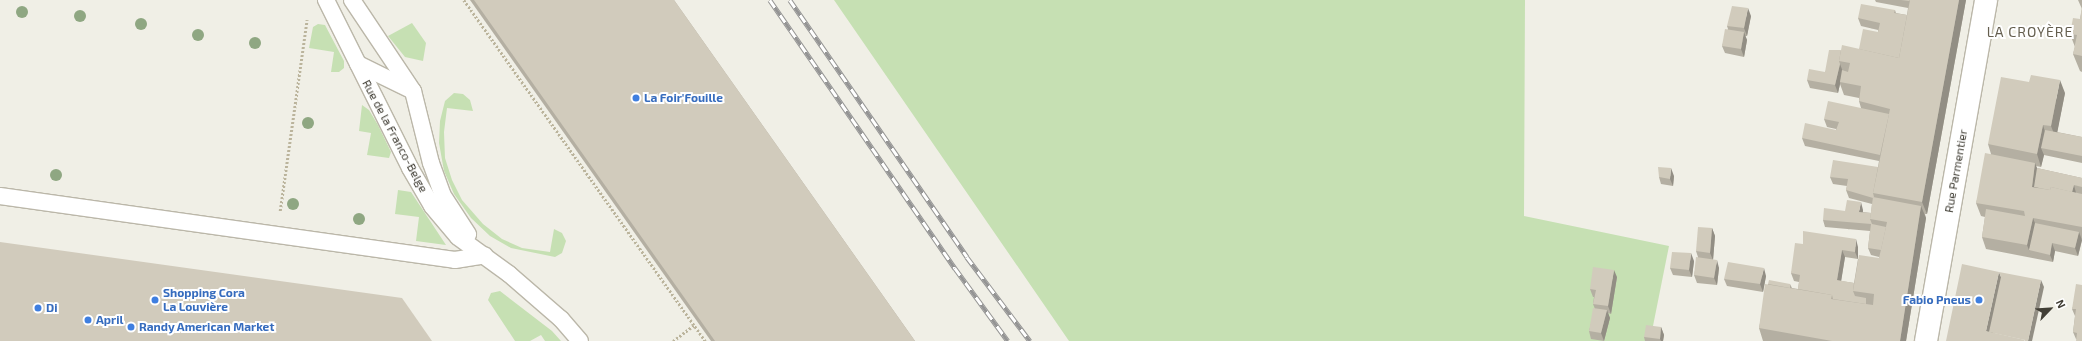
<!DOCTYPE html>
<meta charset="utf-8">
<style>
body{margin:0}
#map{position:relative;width:2082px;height:341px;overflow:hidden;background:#f0efe6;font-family:"Exo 2",sans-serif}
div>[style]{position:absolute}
.green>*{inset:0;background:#c6e0b3}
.path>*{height:2.5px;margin-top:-1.25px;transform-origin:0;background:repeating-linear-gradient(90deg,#bbb49c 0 2px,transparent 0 4px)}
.roads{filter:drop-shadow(1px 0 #bbb7a9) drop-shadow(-1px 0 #bbb7a9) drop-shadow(0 1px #bbb7a9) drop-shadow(0 -1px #bbb7a9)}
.lane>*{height:16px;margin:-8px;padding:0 8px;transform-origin:8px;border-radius:8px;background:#fff}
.street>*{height:22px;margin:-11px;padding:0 11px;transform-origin:11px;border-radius:11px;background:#fff}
.rail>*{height:4.5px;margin-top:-2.25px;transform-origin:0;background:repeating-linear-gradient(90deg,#fff 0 9px,#949494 0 18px);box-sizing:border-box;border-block:1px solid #949494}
.trees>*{width:12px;height:12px;margin:-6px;border-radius:50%;background:#8fa782}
.wall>*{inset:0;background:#b4afa2}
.shaded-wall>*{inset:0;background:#928e84}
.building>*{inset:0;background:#d1cbbc}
.dots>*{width:11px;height:11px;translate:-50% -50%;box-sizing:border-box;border:2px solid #fff;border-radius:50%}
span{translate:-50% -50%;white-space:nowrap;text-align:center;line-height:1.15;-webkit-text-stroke:4px #fff;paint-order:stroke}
.shop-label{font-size:12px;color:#366cbe;font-weight:700}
.left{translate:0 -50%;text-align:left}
.right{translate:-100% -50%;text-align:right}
.street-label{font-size:12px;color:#423f36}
.quarter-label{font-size:14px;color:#645e4e;letter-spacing:1px}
.north{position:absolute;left:2030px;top:289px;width:40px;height:40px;-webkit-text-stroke:3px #fff;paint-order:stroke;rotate:65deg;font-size:11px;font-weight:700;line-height:16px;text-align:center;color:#423f36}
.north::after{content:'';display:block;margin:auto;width:14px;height:18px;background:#423f36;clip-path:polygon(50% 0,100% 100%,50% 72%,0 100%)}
</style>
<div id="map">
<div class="green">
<div style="clip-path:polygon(834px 0,1525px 0,1524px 216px,1669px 246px,1650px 341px,1069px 341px)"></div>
<div style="clip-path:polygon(412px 23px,426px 43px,423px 61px,405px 57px,388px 36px)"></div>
<div style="clip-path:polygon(318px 24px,325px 25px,344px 61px,344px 68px,339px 72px,331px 72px,334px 52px,309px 48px,313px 27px)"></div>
<div style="clip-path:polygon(454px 93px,463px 94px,470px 100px,473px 111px,447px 108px,444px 132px,445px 158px,452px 180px,462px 200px,483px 224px,502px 239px,522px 248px,550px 252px,554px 229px,562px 233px,566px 241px,562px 253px,555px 257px,511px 248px,490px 236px,471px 218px,454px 194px,444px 171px,439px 143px,440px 121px,445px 101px)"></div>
<div style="clip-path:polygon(362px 105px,369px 110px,378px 125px,391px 152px,389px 158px,367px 155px,371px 133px,359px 131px)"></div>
<div style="clip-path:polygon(398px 190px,411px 192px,446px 245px,416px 241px,419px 217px,395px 214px)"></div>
<div style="clip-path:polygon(500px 291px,552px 331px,561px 341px,545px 341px,541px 335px,530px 341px,515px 341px,488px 300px,491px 293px)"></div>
</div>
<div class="path">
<div style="left:464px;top:0;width:418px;rotate:54.7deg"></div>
<div style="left:280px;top:211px;width:193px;rotate:-82deg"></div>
<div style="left:673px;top:341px;width:26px;rotate:-37deg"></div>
</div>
<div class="roads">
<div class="lane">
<div style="left:326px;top:0;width:188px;rotate:63.4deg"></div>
<div style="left:410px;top:168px;width:44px;rotate:59.9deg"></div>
<div style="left:432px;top:206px;width:40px;rotate:50deg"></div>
<div style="left:458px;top:237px;width:63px;rotate:36deg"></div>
<div style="left:509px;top:274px;width:69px;rotate:40.9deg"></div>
<div style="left:561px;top:319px;width:29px;rotate:49deg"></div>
<div style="left:352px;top:0;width:110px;rotate:56.2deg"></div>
<div style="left:413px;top:91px;width:74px;rotate:76deg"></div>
<div style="left:431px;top:163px;width:33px;rotate:70deg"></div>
<div style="left:442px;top:194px;width:48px;rotate:57deg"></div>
<div style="left:358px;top:64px;width:61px;rotate:26.1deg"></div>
<div style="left:0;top:196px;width:459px;rotate:8deg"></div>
<div style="left:455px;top:260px;width:30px;rotate:-9deg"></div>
</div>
<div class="street">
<div style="left:1926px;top:341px;width:346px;rotate:-80deg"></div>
</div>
</div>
<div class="rail">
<div style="left:770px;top:0;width:326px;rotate:55.4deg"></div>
<div style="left:955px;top:268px;width:90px;rotate:54deg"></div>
<div style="left:790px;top:0;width:312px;rotate:55.4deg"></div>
<div style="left:967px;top:257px;width:105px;rotate:53.1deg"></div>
</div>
<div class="trees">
<div style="left:22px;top:12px"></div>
<div style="left:80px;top:16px"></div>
<div style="left:141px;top:24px"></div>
<div style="left:198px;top:35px"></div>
<div style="left:255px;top:43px"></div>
<div style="left:308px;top:123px"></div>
<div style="left:56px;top:175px"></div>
<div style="left:293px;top:204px"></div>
<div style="left:359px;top:219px"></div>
</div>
<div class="wall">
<div style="clip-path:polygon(470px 0,674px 0,915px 341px,711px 341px)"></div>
<div style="clip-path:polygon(evenodd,1875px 0,1966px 0,1927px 214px,1925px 214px,1926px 218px,1906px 341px,1763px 341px,1759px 328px,1768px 284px,1790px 284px,1792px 288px,1798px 289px,1799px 282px,1794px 281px,1791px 273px,1803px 244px,1858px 247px,1858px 259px,1879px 258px,1879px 257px,1871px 255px,1868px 248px,1870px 231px,1825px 227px,1823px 220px,1845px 211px,1863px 210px,1863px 212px,1871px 213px,1872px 204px,1849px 198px,1846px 190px,1847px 186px,1833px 184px,1830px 177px,1878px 167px,1879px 161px,1805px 146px,1802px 138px,1836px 130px,1836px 129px,1827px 127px,1824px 119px,1861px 108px,1859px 101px,1859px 98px,1844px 95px,1840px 84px,1838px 93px,1810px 88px,1807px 80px,1825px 72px,1841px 50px,1859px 49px,1878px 32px,1878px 30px,1861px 26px,1858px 18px,1895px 10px,1896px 13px,1907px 15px,1908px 8px,1876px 2px,1875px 0,1845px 257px,1858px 259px,1854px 283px,1841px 281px,1845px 257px)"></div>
<div style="clip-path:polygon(2078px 0,2082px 0,2082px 72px,2080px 71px,2073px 54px,2075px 47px,2070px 34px,2080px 19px,2082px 9px)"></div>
<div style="clip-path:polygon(1751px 16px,1747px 36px,1745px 36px,1747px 40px,1744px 57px,1725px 53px,1722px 46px,1728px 29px,1727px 26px)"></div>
<div style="clip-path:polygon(2065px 93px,2057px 132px,2082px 137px,2082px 163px,2044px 155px,2041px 167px,2036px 166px,2037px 168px,2082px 178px,2082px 239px,2081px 239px,2082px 240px,2078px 256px,2055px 251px,2053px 262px,1986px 249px,1982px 237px,1985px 217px,1981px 216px,1976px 203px,1991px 154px,1988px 144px)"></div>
<div style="clip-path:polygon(1674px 176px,1673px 186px,1661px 184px,1659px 177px)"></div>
<div style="clip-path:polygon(1712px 228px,1715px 236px,1713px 260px,1719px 268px,1717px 285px,1697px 283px,1694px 275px,1698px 257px,1696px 251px)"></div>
<div style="clip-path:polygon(1694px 261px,1692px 277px,1673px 275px,1670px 268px)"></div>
<div style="clip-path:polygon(1766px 276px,1763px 292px,1727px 286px,1724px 279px)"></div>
<div style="clip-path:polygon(1617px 277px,1611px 314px,1608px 313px,1610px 318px,1604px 341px,1591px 339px,1589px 331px,1595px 309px,1593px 304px,1594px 297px,1593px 297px,1590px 289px)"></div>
<div style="clip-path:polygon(2082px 285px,2082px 341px,2076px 339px,2073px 332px,2075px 316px,2072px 309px)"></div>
<div style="clip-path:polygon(1661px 327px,1664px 335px,1663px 341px,1645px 341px,1644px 337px)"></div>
</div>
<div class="shaded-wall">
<div style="clip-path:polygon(1959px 0,1966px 0,1927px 214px,1922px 202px)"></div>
<div style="clip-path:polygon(1748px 8px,1751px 16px,1747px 36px,1744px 28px)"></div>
<div style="clip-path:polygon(1744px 32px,1747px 40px,1744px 57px,1741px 49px)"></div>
<div style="clip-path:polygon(1840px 64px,1843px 72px,1840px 82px,1840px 84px,1838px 93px,1835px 85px)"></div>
<div style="clip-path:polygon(2060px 80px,2065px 93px,2056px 139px,2051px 126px)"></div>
<div style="clip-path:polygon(2043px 125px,2047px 138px,2041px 148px,2044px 155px,2041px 167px,2037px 154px)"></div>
<div style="clip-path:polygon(2035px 163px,2040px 176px,2038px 193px,2032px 187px)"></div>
<div style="clip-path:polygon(1671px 168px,1674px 176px,1673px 186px,1670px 179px)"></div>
<div style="clip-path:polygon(2074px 185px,2076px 193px,2071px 196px)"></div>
<div style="clip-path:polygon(1861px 202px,1863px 210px,1862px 219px,1859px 212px)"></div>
<div style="clip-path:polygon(1921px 206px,1926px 218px,1906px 341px,1900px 341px)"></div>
<div style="clip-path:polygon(2033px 218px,2038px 231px,2029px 250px,2032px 258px,2027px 245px)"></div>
<div style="clip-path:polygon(1712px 228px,1715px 236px,1713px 260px,1710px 253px)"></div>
<div style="clip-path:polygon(2079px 232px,2082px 240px,2078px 256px,2075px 248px)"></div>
<div style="clip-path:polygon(1856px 239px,1858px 247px,1858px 259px,1855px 252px)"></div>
<div style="clip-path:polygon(2052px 243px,2055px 251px,2053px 262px,2050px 255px)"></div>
<div style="clip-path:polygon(1842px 250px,1845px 257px,1840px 288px,1837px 280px)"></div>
<div style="clip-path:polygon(1691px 253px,1694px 261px,1692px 277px,1689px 270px)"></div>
<div style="clip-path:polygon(1717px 260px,1719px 268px,1717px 285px,1714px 278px)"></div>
<div style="clip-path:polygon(1764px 268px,1766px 276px,1763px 292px,1760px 284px)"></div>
<div style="clip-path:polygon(1614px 270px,1617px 277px,1611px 314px,1608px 306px)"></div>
<div style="clip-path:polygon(1999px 272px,2004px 285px,1992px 337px,1986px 331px)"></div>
<div style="clip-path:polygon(2041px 280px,2044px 287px,2032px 341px,2028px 341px)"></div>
<div style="clip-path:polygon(1607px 310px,1610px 318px,1604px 341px,1601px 333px)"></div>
<div style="clip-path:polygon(1661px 327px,1664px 335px,1663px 341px,1661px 341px,1660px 339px)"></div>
</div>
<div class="building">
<div style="clip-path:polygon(474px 0,674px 0,915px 341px,715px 341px)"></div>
<div style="clip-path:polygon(1901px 0,1910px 0,1909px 1px)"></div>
<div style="clip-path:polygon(1910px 0,1959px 0,1922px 202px,1873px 193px,1890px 109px,1859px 101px,1861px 86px,1840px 82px,1842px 70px,1848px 72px,1850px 63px,1839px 61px,1842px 45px,1899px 58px)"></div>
<div style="clip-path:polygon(1861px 4px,1895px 10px,1894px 13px,1907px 15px,1899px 58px,1859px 49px,1863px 29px,1878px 32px,1880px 23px,1858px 18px)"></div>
<div style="clip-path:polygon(1732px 6px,1748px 8px,1744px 28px,1727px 26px)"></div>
<div style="clip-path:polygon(2082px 6px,2082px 56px,2073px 54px,2077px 35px,2070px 34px,2073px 18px,2080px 19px)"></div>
<div style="clip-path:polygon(1725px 29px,1744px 32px,1741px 49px,1722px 46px)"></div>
<div style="clip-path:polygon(1829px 50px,1841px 50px,1839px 61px,1840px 64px,1835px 85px,1807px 80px,1809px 69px,1825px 72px)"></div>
<div style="clip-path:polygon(2031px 75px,2060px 80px,2051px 126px,2043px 125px,2037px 154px,1988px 144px,2001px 77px,2029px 82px)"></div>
<div style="clip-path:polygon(1828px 101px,1889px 114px,1880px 155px,1802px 138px,1805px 123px,1836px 130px,1839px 122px,1824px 119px)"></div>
<div style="clip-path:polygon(2045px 130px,2082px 137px,2082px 156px,2041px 148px)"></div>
<div style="clip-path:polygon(1985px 153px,2035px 163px,2032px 187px,2050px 190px,2051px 187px,2082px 194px,2082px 227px,2033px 218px,2027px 245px,1982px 237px,1986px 209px,2025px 216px,2024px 211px,1976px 203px)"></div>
<div style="clip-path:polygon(1833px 160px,1878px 167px,1873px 193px,1874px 197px,1873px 197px,1873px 198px,1846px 190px,1848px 179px,1830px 177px)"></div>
<div style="clip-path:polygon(1658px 167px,1671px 168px,1670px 179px,1659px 177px)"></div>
<div style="clip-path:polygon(2037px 168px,2082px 178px,2082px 187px,2074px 185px,2072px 192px,2051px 187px,2050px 190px,2034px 187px)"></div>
<div style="clip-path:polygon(1873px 197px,1921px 206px,1900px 341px,1832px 341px,1759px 328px,1765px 284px,1832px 295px,1831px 299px,1873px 305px,1874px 294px,1853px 291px,1859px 255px,1879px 258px,1882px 245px,1887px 222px,1870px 219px)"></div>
<div style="clip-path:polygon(1847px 200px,1861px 202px,1859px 212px,1871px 213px,1870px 219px,1872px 224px,1886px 227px,1881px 250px,1868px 248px,1871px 224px,1823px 220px,1824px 208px,1845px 211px)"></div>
<div style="clip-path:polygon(2035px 223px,2079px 232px,2075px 248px,2052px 243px,2050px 255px,2029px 250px)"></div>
<div style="clip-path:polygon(1698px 227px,1712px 228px,1710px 253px,1696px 251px)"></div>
<div style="clip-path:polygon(1803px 231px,1856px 239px,1855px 252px,1842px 250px,1837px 280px,1854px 283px,1853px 291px,1855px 296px,1866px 298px,1866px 304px,1833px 299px,1832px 295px,1798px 289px,1800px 275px,1791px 273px,1795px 243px,1803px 244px)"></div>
<div style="clip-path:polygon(0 242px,402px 298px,432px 341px,0 341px)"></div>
<div style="clip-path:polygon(1672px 252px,1691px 253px,1689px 270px,1670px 268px)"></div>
<div style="clip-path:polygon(1696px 257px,1717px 260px,1714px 278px,1694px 275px)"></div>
<div style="clip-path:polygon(1728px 262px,1764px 268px,1760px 284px,1724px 279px)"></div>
<div style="clip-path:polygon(1962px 264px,1999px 272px,1986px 331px,2025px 340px,2024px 341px,1946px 341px)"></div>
<div style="clip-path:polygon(1593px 267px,1614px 270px,1608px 306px,1593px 304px,1596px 290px,1590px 289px)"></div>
<div style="clip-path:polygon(1999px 272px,2041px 280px,2028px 341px,2025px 341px,2025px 340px,1989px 332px,2001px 277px)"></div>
<div style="clip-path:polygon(1769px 280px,1790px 284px,1790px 288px,1768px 284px)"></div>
<div style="clip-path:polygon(2076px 284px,2082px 285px,2082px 341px,2076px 341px,2077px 333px,2073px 332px,2076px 309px,2072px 309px)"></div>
<div style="clip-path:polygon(1593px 308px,1607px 310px,1601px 333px,1589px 331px)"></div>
<div style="clip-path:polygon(1646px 325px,1661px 327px,1660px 339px,1644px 337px)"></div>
</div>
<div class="dots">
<div style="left:636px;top:98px;background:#3f7fe0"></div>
<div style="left:155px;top:300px;background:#3f7fe0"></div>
<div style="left:1979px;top:300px;background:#3f7fe0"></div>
<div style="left:38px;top:308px;background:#3f7fe0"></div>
<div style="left:88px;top:320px;background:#3f7fe0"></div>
<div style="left:131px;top:327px;background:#3f7fe0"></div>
</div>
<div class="shop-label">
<span class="left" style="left:644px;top:98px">La Foir'Fouille</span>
<span class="left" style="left:163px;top:300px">Shopping Cora<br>La Louvière</span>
<span class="right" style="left:1971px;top:300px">Fabio Pneus</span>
<span class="left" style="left:46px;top:308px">Di</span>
<span class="left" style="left:96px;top:320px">April</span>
<span class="left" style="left:139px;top:327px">Randy American Market</span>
</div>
<div class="street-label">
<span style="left:395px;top:136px;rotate:62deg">Rue de la Franco-Belge</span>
<span style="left:1956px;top:171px;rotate:-80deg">Rue Parmentier</span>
</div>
<div class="quarter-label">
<span style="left:2030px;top:32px">LA CROYÈRE</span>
</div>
<div class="north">N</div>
</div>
